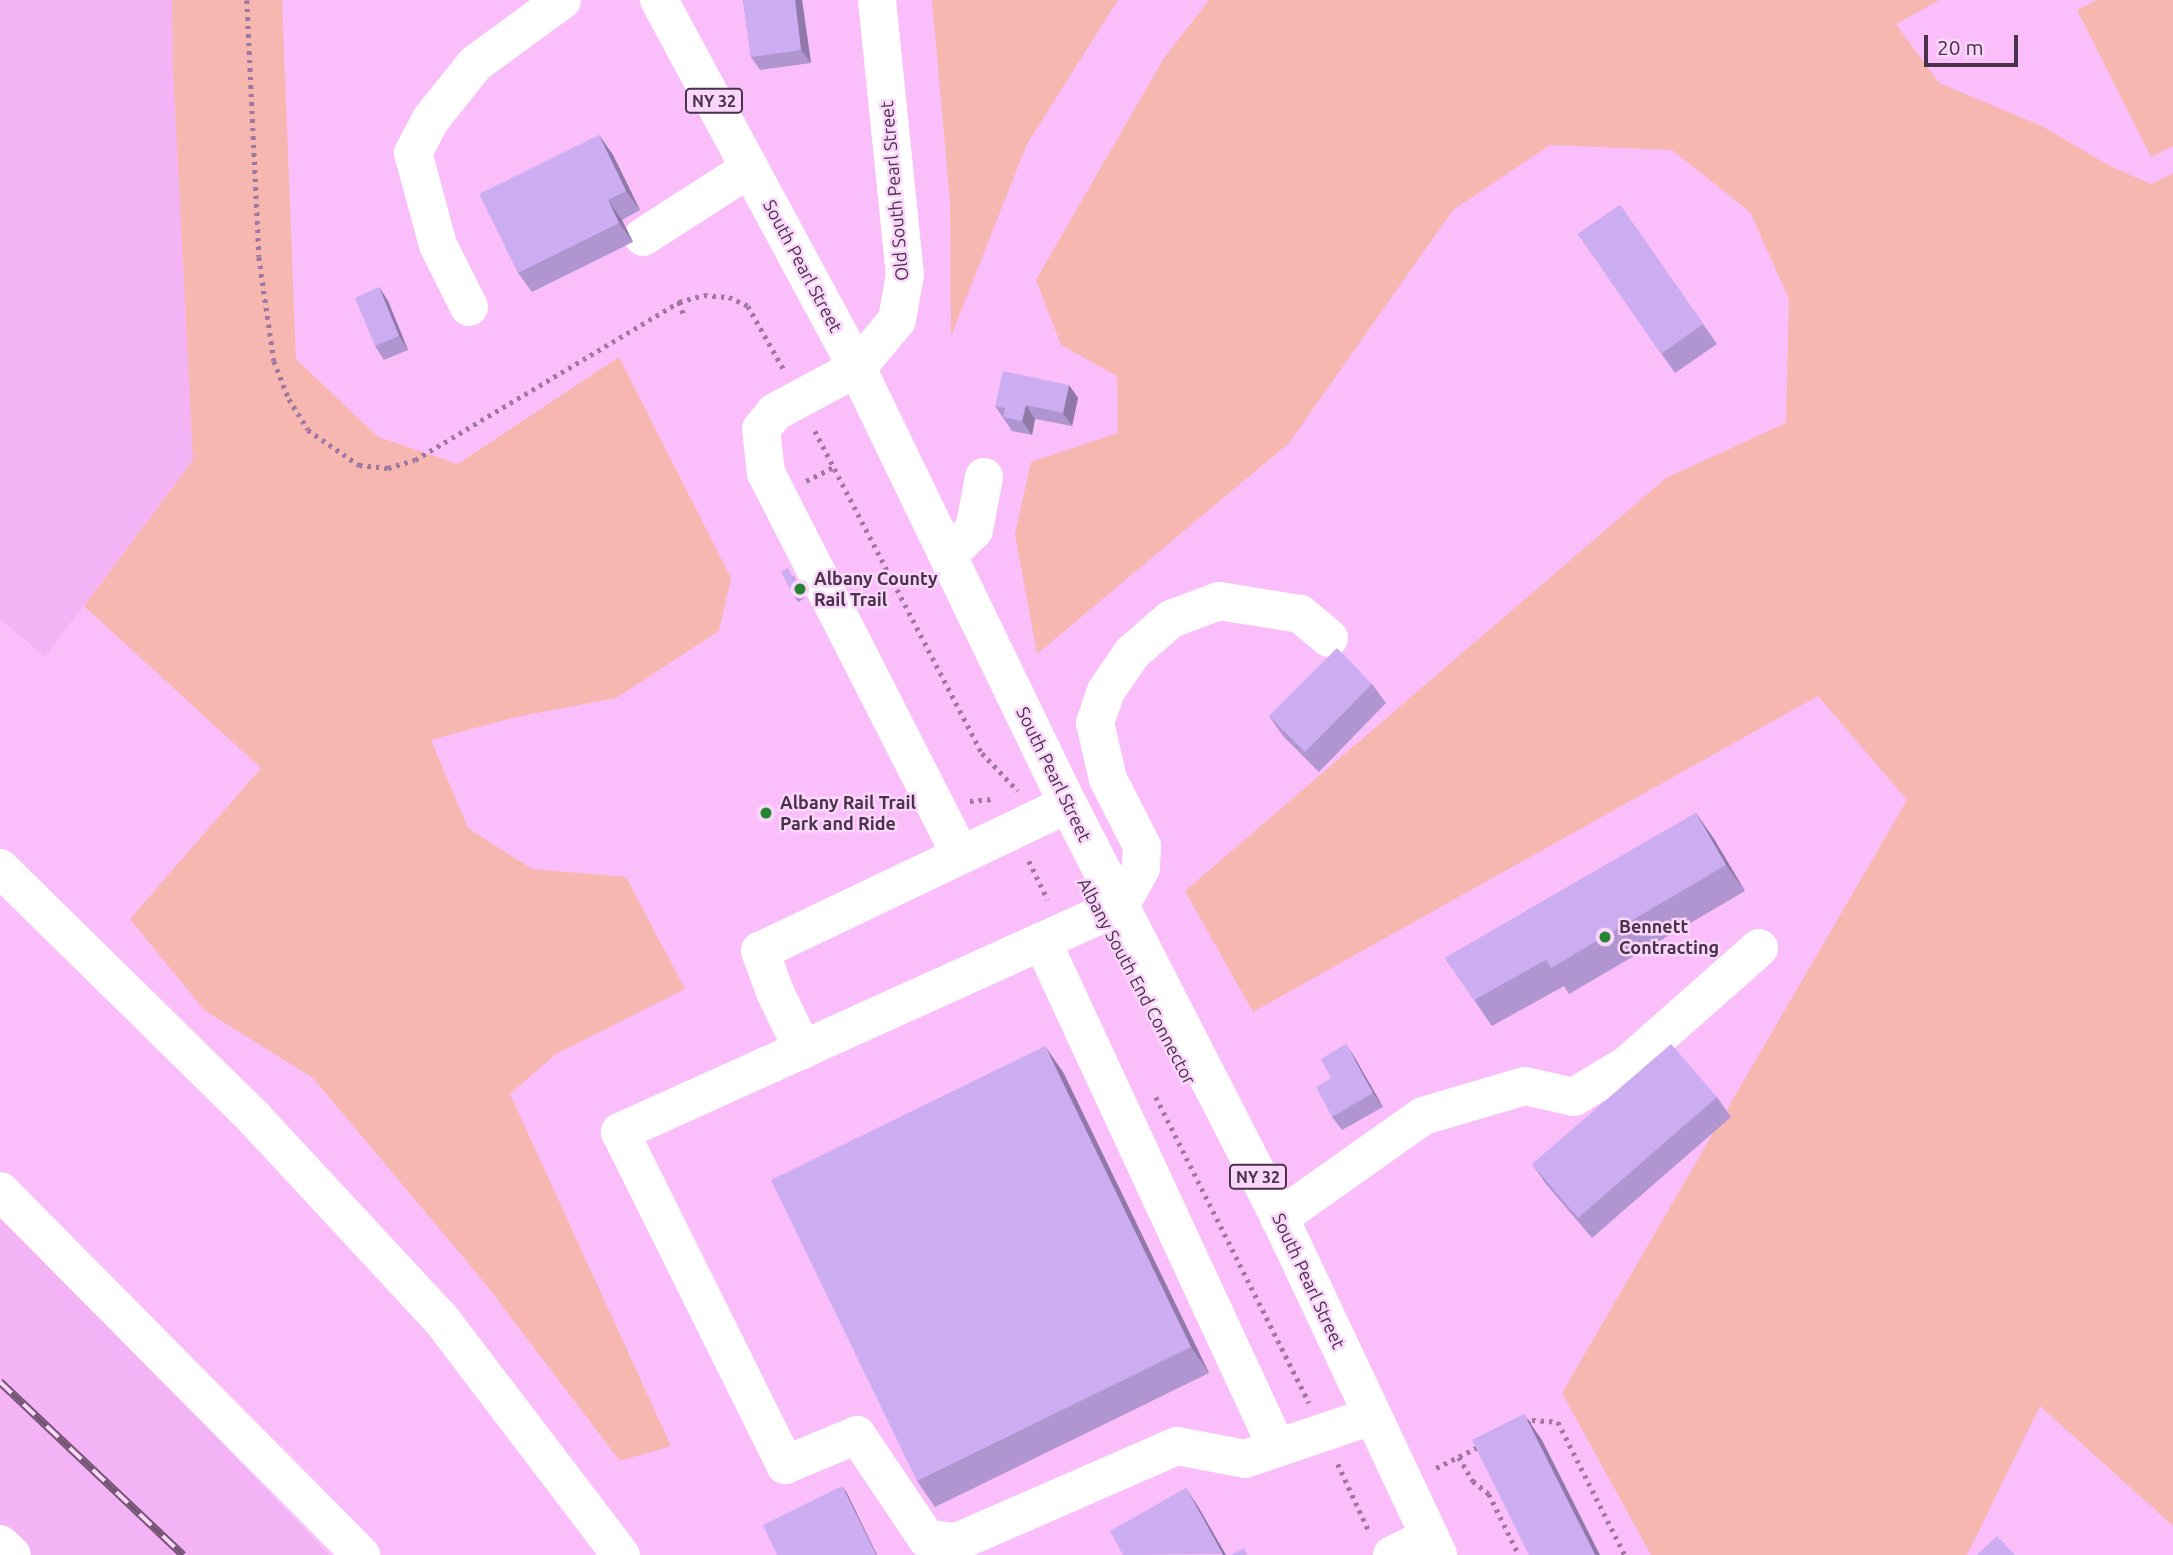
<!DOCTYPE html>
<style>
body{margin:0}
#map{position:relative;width:2173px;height:1555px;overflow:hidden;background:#fabffb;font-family:Ubuntu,sans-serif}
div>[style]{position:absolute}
.built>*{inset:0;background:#f3b3f5}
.green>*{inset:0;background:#f6b7b0}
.path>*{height:4.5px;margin-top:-2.25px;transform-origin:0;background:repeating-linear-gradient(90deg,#a077a1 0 3.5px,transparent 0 8.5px)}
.minor>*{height:38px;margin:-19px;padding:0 19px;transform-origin:19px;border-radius:19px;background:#fff}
.major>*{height:38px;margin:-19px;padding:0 19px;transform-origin:19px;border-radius:19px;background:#fff}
.rail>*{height:8px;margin-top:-4px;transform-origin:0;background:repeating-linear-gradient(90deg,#f9d6fa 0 16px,#755575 0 32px);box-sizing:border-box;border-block:2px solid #755575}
.wall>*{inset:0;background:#b095d0}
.shaded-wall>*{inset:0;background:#9079a9}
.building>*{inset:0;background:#cdadf2}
.dots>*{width:19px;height:19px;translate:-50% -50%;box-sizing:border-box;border:4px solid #f9d6fa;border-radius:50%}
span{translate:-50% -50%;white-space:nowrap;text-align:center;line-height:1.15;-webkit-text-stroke:5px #f9d6fa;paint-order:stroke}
.shield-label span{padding:2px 5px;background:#f9d6fa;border:2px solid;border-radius:5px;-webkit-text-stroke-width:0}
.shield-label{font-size:16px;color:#4a324a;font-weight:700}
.street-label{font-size:18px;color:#4a324a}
.poi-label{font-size:18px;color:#4a324a;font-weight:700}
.left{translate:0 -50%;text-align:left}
.scale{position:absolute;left:1924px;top:35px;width:94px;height:32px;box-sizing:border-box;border:4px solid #4a324a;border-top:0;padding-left:9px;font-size:21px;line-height:24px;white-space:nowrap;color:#4a324a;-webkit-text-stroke:5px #f9d6fa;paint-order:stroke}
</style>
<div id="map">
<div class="built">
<div style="clip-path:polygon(0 0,172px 0,173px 70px,193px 460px,45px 657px,0 619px)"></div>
<div style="clip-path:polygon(0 1207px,262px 1485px,329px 1555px,0 1555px)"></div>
</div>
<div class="green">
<div style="clip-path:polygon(172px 0,282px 0,296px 359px,378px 437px,458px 464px,619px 357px,731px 578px,719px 631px,616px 698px,516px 717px,431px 740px,468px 828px,532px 869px,626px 877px,685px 989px,556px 1054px,510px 1094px,671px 1446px,620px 1461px,484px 1282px,313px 1078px,204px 1010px,130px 919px,261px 768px,84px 606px,193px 460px,173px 70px)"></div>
<div style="clip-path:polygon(932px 0,1118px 0,1027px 144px,951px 336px,950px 202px)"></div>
<div style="clip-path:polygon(1209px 0,1940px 0,1896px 24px,1939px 83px,2042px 126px,2110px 166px,2151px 184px,2173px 173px,2173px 1526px,2040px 1406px,1967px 1555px,1651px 1555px,1562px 1393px,1907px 800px,1818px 696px,1253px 1012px,1185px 891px,1666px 478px,1786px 423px,1789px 299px,1750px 212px,1672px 150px,1550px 145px,1453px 210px,1289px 443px,1037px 654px,1015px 534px,1031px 462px,1118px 433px,1117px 376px,1061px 345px,1036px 280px,1164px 58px)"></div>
<div style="clip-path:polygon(2097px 0,2173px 0,2173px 146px,2151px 157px,2077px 10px)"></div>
</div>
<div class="path">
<div style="left:247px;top:0;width:257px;rotate:87.3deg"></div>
<div style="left:259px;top:257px;width:105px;rotate:81.8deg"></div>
<div style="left:274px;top:361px;width:41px;rotate:68.5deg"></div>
<div style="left:289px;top:399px;width:36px;rotate:58deg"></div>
<div style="left:308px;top:430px;width:62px;rotate:34.5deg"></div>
<div style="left:359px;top:465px;width:29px;rotate:6deg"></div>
<div style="left:388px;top:468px;width:28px;rotate:-17deg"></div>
<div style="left:415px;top:460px;width:308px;rotate:-30.9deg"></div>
<div style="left:679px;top:302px;width:17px;rotate:69deg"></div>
<div style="left:679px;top:302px;width:26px;rotate:-16deg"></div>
<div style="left:704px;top:295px;width:25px;rotate:5deg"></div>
<div style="left:729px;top:297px;width:21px;rotate:25deg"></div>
<div style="left:748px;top:306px;width:73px;rotate:60.6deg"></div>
<div style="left:815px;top:431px;width:363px;rotate:62.6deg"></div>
<div style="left:982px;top:753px;width:52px;rotate:46.5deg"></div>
<div style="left:806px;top:481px;width:31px;rotate:-27deg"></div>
<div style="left:970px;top:801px;width:23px;rotate:-5deg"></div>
<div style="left:1029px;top:861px;width:43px;rotate:64deg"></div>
<div style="left:1156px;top:1097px;width:342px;rotate:63.4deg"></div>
<div style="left:1527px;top:1423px;width:6px;rotate:-31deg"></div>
<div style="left:1532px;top:1420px;width:26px;rotate:4deg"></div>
<div style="left:1558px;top:1422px;width:149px;rotate:63.3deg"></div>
<div style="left:1459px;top:1457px;width:28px;rotate:60deg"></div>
<div style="left:1473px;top:1481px;width:21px;rotate:39deg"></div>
<div style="left:1489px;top:1494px;width:68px;rotate:63.8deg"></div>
<div style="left:1338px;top:1464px;width:72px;rotate:65.2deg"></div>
<div style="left:1436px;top:1468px;width:47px;rotate:-26.6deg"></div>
</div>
<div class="minor">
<div style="left:877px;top:0;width:275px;rotate:84.2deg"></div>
<div style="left:905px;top:274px;width:47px;rotate:99.9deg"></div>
<div style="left:897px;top:320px;width:62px;rotate:129.8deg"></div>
<div style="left:857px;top:368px;width:93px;rotate:151.8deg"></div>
<div style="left:775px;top:412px;width:22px;rotate:129deg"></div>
<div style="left:761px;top:429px;width:44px;rotate:83.5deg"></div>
<div style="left:766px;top:473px;width:429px;rotate:63deg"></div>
<div style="left:643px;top:237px;width:127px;rotate:-32.8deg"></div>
<div style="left:469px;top:307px;width:69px;rotate:-116.6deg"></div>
<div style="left:438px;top:245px;width:95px;rotate:-105.2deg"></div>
<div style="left:413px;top:153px;width:38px;rotate:-62deg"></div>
<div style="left:431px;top:119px;width:70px;rotate:-51.3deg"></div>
<div style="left:475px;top:64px;width:108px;rotate:-36.3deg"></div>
<div style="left:948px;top:555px;width:36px;rotate:-44deg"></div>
<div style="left:974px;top:530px;width:54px;rotate:-79.3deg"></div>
<div style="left:1329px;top:638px;width:38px;rotate:-140deg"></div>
<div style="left:1300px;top:614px;width:82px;rotate:-170.9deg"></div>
<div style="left:1219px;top:601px;width:51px;rotate:159.4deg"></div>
<div style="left:1171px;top:619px;width:52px;rotate:138.9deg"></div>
<div style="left:1132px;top:653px;width:46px;rotate:124.4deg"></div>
<div style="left:1106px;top:691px;width:34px;rotate:109deg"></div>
<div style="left:1095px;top:723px;width:57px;rotate:76.9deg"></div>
<div style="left:1108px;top:779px;width:75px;rotate:63.1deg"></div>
<div style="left:1142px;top:846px;width:22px;rotate:93deg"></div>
<div style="left:1141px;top:868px;width:43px;rotate:118.9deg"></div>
<div style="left:1120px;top:906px;width:549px;rotate:155.68deg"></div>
<div style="left:620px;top:1132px;width:372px;rotate:63.6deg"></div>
<div style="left:785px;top:1465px;width:78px;rotate:-22.6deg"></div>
<div style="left:857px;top:1435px;width:125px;rotate:56.1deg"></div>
<div style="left:927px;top:1539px;width:30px;rotate:6deg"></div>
<div style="left:957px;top:1542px;width:240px;rotate:-23.6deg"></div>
<div style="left:1177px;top:1446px;width:69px;rotate:10.8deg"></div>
<div style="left:1245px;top:1459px;width:134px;rotate:-18.7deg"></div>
<div style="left:0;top:868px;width:358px;rotate:44.5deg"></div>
<div style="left:255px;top:1119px;width:273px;rotate:47.1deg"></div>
<div style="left:441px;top:1319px;width:297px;rotate:52.7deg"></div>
<div style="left:1042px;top:941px;width:559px;rotate:65.13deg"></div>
<div style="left:803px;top:1050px;width:64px;rotate:-115.8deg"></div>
<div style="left:775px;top:992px;width:44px;rotate:-110.1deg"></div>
<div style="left:760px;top:951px;width:341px;rotate:-25.5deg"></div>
<div style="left:0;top:1191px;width:513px;rotate:45.24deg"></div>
<div style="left:1279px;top:1218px;width:176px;rotate:-35.3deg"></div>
<div style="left:1423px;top:1116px;width:106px;rotate:-16.4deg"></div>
<div style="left:1525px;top:1086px;width:50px;rotate:12.7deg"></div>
<div style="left:1574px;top:1097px;width:63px;rotate:-31.4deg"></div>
<div style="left:1628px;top:1064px;width:175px;rotate:-41.5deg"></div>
<div style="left:0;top:1544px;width:16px;rotate:43deg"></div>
<div style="left:1392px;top:1555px;width:41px;rotate:-25.9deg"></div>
</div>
<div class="major">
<div style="left:659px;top:0;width:418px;rotate:61.7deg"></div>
<div style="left:857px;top:368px;width:484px;rotate:64.2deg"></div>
<div style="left:1068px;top:804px;width:475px;rotate:62.9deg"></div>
<div style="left:1284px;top:1227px;width:362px;rotate:64.8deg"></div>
</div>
<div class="rail">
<div style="left:0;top:1382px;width:252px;rotate:43.4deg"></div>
</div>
<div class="wall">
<div style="clip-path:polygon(743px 0,802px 0,811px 63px,760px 70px,751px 57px)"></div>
<div style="clip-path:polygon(599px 135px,613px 155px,640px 210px,622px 220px,633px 242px,532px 292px,518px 273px)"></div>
<div style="clip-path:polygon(1620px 205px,1717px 344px,1675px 373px,1578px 234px)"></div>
<div style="clip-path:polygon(379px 287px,388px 301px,408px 350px,384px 360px,375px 346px)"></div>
<div style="clip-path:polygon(1069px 385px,1078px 398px,1072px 426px,1035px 419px,1032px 435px,1012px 431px,995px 406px)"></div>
<div style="clip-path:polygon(793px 575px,805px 598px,798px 602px,793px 595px)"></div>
<div style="clip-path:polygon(1372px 684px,1386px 703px,1319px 772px,1283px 736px,1269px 716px)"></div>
<div style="clip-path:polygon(1696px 813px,1714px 839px,1745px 891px,1569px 994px,1564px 986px,1492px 1026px,1445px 958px)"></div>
<div style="clip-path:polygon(1355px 1058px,1383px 1107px,1342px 1130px,1332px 1117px,1331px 1078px)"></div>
<div style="clip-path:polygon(1063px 1072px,1209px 1373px,935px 1507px,917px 1481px)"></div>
<div style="clip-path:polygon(1717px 1097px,1731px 1117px,1592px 1238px,1546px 1184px,1532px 1164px)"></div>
</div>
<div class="shaded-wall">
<div style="clip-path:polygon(795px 0,802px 0,811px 63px,801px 50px)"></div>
<div style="clip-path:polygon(599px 135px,613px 155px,640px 210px,626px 191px)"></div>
<div style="clip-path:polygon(608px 200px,622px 220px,633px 242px,619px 223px)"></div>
<div style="clip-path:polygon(379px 287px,388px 301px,408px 350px,399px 336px)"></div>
<div style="clip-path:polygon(1069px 385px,1078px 398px,1072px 426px,1063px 413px)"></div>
<div style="clip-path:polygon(1026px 405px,1035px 419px,1032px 435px,1022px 421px)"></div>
<div style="clip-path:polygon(1696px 813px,1714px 839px,1745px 891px,1726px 865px)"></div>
<div style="clip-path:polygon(1346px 1044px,1355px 1058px,1383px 1107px,1373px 1093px)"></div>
<div style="clip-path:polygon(1045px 1046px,1063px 1072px,1209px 1373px,1191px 1347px)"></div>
<div style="clip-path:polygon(1524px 1414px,1542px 1440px,1600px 1555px,1595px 1555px)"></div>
<div style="clip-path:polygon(842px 1486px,847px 1493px,877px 1555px,876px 1555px)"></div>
<div style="clip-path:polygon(1186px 1488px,1199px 1508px,1226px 1555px,1223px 1555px)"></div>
</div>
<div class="building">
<div style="clip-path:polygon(743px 0,795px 0,801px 50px,751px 57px)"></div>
<div style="clip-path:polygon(599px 135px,626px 191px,608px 200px,619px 223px,518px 273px,479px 194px)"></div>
<div style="clip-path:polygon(1620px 205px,1703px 324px,1661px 354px,1578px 234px)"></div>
<div style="clip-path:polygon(379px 287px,399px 336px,375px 346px,355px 298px)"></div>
<div style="clip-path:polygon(1003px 371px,1069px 385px,1063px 413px,1026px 405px,1022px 421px,1003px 417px,1005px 408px,995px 406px)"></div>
<div style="clip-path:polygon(788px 568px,800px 591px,793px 595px,781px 572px)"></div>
<div style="clip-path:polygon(1337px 648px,1372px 684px,1305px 752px,1269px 716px)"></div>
<div style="clip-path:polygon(1696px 813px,1726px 865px,1551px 968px,1546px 960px,1474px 1000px,1445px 958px)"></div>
<div style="clip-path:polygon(1346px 1044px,1373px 1093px,1332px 1117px,1316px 1087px,1331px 1078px,1321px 1059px)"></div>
<div style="clip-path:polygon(1671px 1044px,1717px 1097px,1578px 1218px,1532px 1164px)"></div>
<div style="clip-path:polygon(1045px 1046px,1191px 1347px,917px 1481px,771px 1180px)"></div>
<div style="clip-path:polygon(1524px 1414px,1595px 1555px,1529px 1555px,1472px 1440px)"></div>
<div style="clip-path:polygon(842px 1486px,876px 1555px,777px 1555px,763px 1525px)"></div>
<div style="clip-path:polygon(1186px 1488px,1222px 1554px,1123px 1555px,1110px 1531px)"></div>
<div style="clip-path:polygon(1997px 1536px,2015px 1555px,1977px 1555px)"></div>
<div style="clip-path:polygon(1244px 1548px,1247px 1555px,1231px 1555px)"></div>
</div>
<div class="dots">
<div style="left:800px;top:589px;background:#268334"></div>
<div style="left:766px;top:813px;background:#268334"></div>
<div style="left:1605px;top:937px;background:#268334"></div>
</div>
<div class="shield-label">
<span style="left:714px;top:101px">NY 32</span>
<span style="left:1258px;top:1177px">NY 32</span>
</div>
<div class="street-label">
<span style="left:894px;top:191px;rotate:-95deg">Old South Pearl Street</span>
<span style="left:803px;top:266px;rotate:62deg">South Pearl Street</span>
<span style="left:1054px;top:774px;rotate:64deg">South Pearl Street</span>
<span style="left:1137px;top:981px;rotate:62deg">Albany South End Connector</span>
<span style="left:1309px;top:1281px;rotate:65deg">South Pearl Street</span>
</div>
<div class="poi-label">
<span class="left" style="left:814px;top:589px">Albany County<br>Rail Trail</span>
<span class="left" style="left:780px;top:813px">Albany Rail Trail<br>Park and Ride</span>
<span class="left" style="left:1619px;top:937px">Bennett<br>Contracting</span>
</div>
<div class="scale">20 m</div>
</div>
